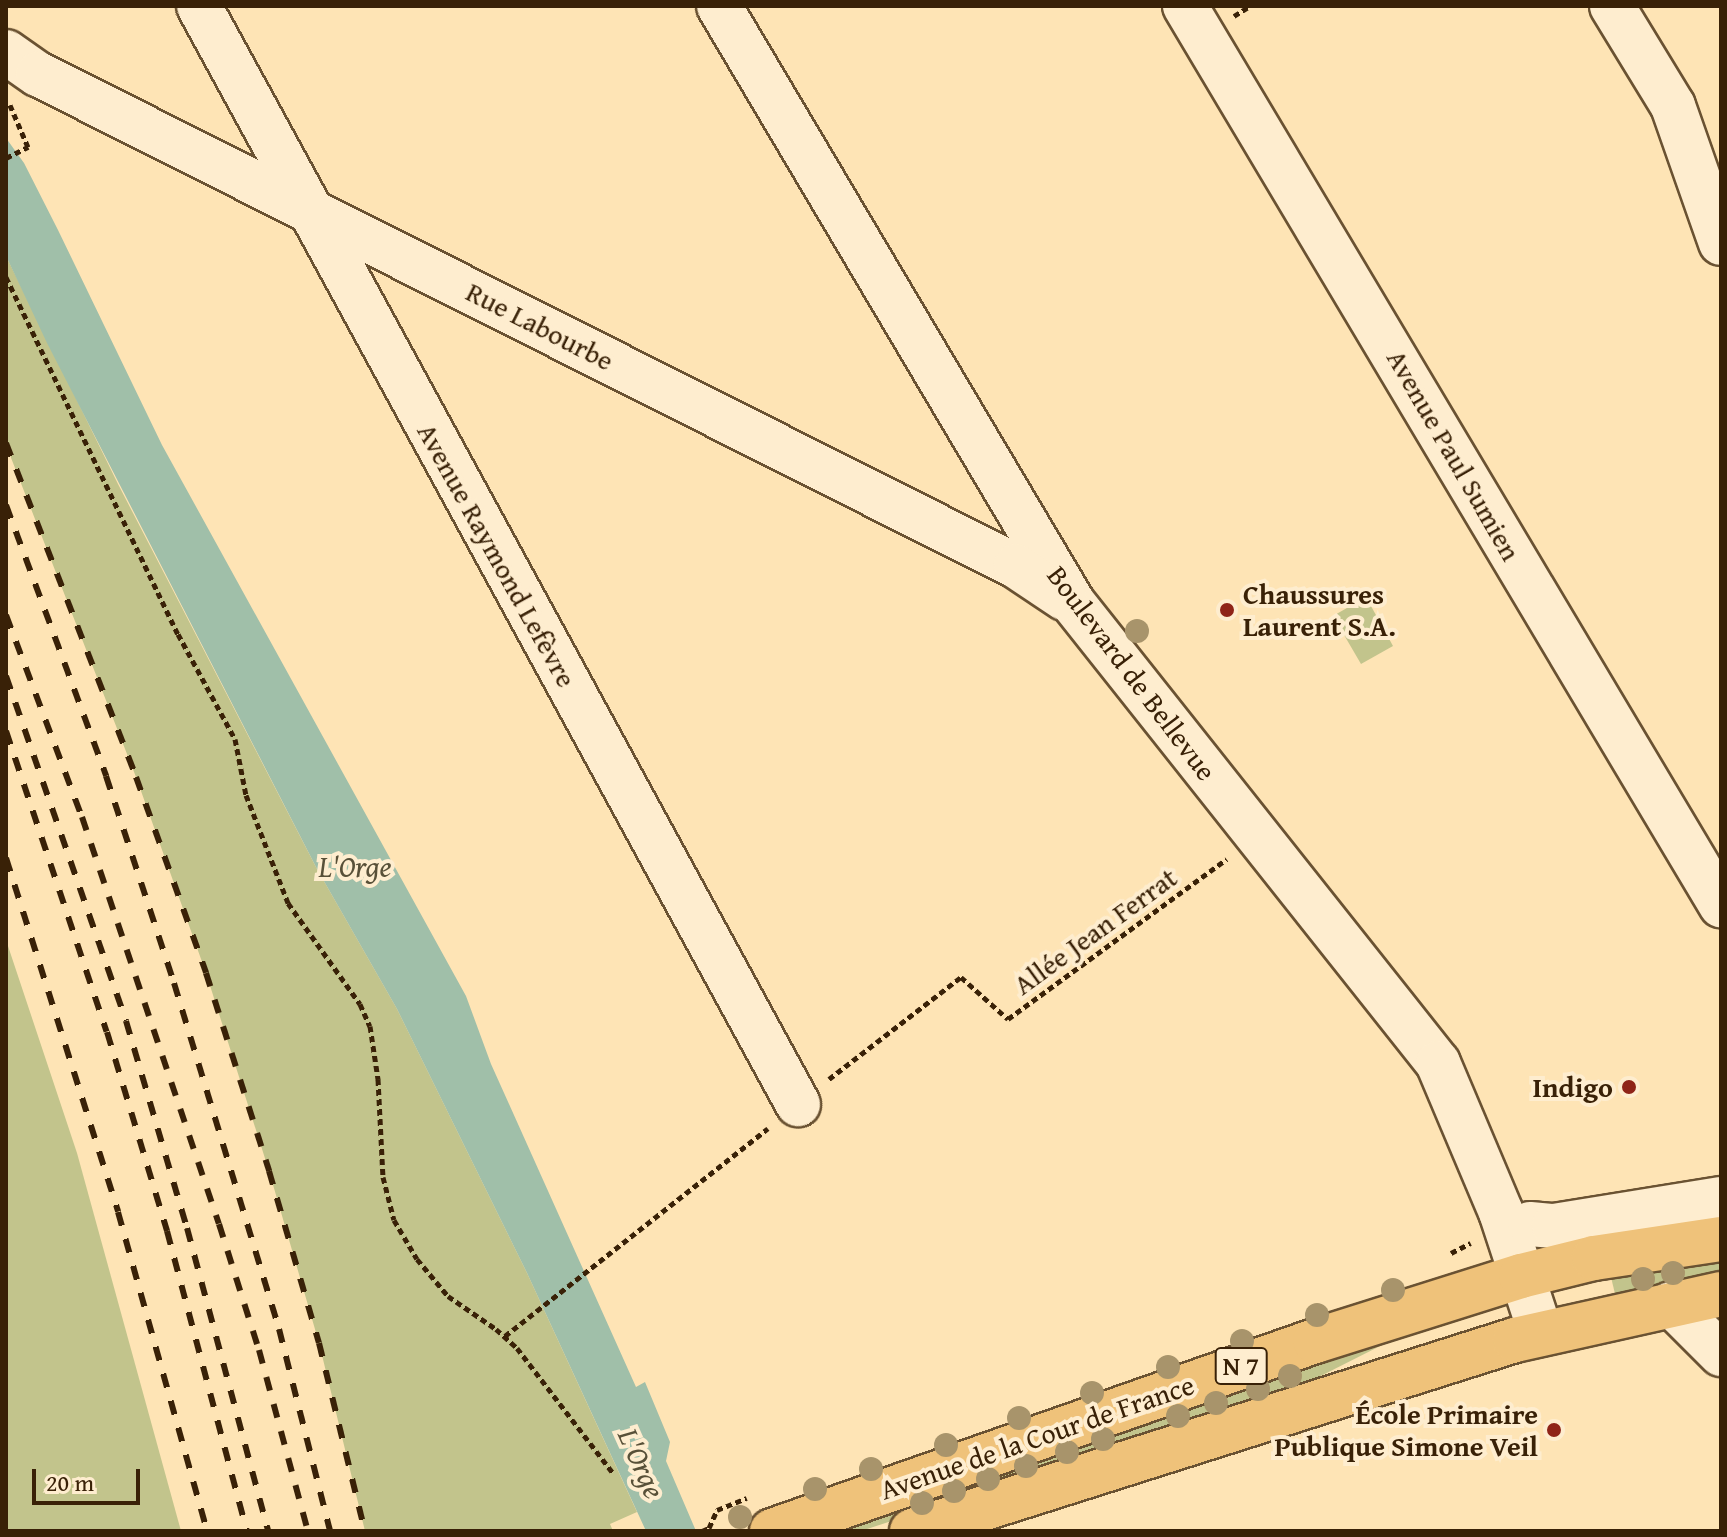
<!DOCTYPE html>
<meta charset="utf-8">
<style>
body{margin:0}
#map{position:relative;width:1727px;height:1537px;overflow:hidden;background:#fee4b5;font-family:"Gentium Book Plus",serif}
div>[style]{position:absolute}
.green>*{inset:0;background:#c2c48c}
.water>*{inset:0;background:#a0bfa9}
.path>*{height:5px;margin-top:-2.5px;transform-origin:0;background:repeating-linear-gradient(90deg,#392107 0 6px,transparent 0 10px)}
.roads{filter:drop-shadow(2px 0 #6a5232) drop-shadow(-2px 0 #6a5232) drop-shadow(0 2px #6a5232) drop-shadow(0 -2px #6a5232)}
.minor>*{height:44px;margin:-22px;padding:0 22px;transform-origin:22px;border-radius:22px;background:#feedcf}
.major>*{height:44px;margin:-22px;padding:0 22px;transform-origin:22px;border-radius:22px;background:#efc27a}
.rail>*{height:6px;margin-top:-3px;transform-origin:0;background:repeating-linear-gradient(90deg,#392107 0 14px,transparent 0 28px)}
.trees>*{width:24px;height:24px;margin:-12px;border-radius:50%;background:#a8946b}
.dots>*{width:22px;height:22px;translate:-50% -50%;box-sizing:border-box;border:4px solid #feedcf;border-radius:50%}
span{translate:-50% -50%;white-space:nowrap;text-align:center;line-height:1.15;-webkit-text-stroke:8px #feedcf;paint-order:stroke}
.shield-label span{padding:2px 6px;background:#feedcf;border:2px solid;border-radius:6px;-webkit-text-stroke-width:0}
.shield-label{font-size:26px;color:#392107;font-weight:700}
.street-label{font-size:28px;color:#392107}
.poi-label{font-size:28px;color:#392107;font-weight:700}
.left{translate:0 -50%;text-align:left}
.right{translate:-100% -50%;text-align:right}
.water-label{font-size:30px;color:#585038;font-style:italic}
.frame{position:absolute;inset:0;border:8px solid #392107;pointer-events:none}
.scale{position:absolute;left:32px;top:1469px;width:108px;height:36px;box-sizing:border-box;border:4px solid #392107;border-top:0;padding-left:10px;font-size:24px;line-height:28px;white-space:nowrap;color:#392107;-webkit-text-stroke:6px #feedcf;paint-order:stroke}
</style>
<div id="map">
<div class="green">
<div style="clip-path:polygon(6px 256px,118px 484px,317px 869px,397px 1009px,527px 1273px,637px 1512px,610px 1524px,613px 1531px,365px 1531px,319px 1343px,269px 1171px,206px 973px,136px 777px,6px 445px)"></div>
<div style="clip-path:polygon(1366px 597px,1393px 646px,1361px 664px,1333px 616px)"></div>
<div style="clip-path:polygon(6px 940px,77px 1153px,181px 1531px,6px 1531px)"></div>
<div style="clip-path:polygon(1721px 1255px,1721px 1277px,1616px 1298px,1610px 1273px)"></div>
<div style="clip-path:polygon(1388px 1336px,1390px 1341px,1295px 1389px,861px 1531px,816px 1531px)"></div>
</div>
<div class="water">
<div style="clip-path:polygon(6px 138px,24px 163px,58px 230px,162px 445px,466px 996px,491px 1064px,636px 1387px,645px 1382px,670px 1442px,666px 1461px,696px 1531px,646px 1531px,527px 1273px,397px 1009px,317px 869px,47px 343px,6px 256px)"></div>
</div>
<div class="path">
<div style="left:1234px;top:16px;width:19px;rotate:-32deg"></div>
<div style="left:6px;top:158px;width:25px;rotate:-27deg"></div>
<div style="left:28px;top:147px;width:46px;rotate:-113.2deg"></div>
<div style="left:6px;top:277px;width:396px;rotate:64.3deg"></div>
<div style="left:178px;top:634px;width:119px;rotate:61.5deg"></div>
<div style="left:235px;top:739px;width:57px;rotate:78.9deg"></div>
<div style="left:246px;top:795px;width:116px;rotate:68.7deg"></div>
<div style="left:288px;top:903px;width:124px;rotate:54.5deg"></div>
<div style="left:360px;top:1004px;width:24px;rotate:66deg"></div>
<div style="left:370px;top:1026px;width:54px;rotate:81.4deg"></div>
<div style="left:378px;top:1079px;width:98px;rotate:87.1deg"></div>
<div style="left:383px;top:1177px;width:44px;rotate:75.7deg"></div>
<div style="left:394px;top:1220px;width:45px;rotate:59.5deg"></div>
<div style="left:417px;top:1259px;width:48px;rotate:50deg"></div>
<div style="left:448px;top:1296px;width:58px;rotate:34.5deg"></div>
<div style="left:496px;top:1329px;width:28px;rotate:42deg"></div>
<div style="left:517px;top:1348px;width:158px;rotate:52.5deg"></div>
<div style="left:829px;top:1079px;width:167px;rotate:-37.7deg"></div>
<div style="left:961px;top:977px;width:63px;rotate:41.8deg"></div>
<div style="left:1008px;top:1019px;width:271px;rotate:-36.2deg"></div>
<div style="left:1451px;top:1253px;width:22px;rotate:-27deg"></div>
<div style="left:505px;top:1336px;width:335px;rotate:-38.3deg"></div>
<div style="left:702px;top:1531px;width:8px;rotate:-23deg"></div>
<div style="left:709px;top:1528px;width:20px;rotate:-66deg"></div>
<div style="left:717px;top:1510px;width:32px;rotate:-22deg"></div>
</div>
<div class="roads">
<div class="minor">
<div style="left:199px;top:6px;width:1251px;rotate:61.39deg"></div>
<div style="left:719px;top:6px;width:694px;rotate:59.33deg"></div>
<div style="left:1073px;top:603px;width:587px;rotate:51.57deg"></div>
<div style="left:1438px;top:1063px;width:162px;rotate:67.1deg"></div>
<div style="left:1501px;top:1212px;width:128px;rotate:71.8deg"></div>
<div style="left:1185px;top:6px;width:1047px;rotate:59.2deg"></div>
<div style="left:1612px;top:6px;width:117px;rotate:58.6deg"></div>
<div style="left:1673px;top:106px;width:145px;rotate:70.7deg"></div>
<div style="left:6px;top:52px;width:39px;rotate:35deg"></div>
<div style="left:38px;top:74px;width:1095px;rotate:26.71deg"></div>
<div style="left:1016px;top:566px;width:58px;rotate:33.7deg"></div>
<div style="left:1530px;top:1224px;width:24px;rotate:5deg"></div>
<div style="left:1554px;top:1226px;width:169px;rotate:-9.2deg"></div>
<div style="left:1671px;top:1304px;width:71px;rotate:45deg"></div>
</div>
<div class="major">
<div style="left:772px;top:1531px;width:575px;rotate:-19.29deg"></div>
<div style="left:1315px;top:1341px;width:216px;rotate:-17.5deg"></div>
<div style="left:1521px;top:1276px;width:75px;rotate:-13.9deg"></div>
<div style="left:1594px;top:1258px;width:128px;rotate:-8.5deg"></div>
<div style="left:912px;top:1531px;width:633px;rotate:-17.58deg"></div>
<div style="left:1515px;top:1340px;width:211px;rotate:-12.6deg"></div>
</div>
</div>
<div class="rail">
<div style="left:6px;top:443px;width:358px;rotate:68.7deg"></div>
<div style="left:136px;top:777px;width:208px;rotate:70.3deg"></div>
<div style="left:206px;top:973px;width:208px;rotate:72.3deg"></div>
<div style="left:269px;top:1171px;width:179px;rotate:73.8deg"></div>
<div style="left:319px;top:1343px;width:194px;rotate:76.3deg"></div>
<div style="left:6px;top:505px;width:289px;rotate:69.7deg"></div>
<div style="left:106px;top:776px;width:218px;rotate:71.8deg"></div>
<div style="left:174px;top:983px;width:362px;rotate:73.1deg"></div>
<div style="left:279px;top:1329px;width:208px;rotate:75.8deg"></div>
<div style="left:6px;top:615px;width:216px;rotate:69.4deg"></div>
<div style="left:82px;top:817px;width:429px;rotate:71.4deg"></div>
<div style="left:219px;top:1224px;width:132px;rotate:72.4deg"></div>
<div style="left:259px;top:1350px;width:188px;rotate:74.9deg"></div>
<div style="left:6px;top:676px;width:365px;rotate:70.8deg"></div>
<div style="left:126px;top:1021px;width:216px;rotate:73.6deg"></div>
<div style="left:187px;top:1228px;width:314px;rotate:75deg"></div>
<div style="left:6px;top:731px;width:317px;rotate:71.5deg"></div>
<div style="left:107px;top:1032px;width:208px;rotate:73.2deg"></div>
<div style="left:167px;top:1231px;width:310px;rotate:75.1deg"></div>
<div style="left:6px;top:858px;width:371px;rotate:72.4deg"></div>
<div style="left:118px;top:1212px;width:331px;rotate:74.4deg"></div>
</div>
<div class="trees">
<div style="left:1137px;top:631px"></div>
<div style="left:1673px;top:1273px"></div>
<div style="left:1643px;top:1279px"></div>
<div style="left:1393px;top:1290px"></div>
<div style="left:1317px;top:1315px"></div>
<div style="left:1242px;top:1341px"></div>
<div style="left:1168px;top:1367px"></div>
<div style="left:1290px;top:1376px"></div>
<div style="left:1258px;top:1389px"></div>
<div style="left:1092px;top:1393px"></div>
<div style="left:1216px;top:1403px"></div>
<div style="left:1178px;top:1416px"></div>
<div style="left:1019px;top:1418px"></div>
<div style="left:1103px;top:1439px"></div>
<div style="left:946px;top:1445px"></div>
<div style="left:1067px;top:1452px"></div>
<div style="left:1026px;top:1466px"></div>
<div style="left:871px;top:1469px"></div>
<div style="left:988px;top:1479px"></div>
<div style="left:815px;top:1489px"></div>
<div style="left:954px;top:1491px"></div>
<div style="left:922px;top:1503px"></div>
<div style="left:740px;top:1517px"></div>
</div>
<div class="dots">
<div style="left:1227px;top:610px;background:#8f2418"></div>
<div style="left:1629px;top:1087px;background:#8f2418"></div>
<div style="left:1554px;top:1430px;background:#8f2418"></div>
</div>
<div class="shield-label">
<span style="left:1241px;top:1366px">N 7</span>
</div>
<div class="street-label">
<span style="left:540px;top:326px;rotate:27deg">Rue Labourbe</span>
<span style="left:1454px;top:455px;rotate:60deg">Avenue Paul Sumien</span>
<span style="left:497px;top:555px;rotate:61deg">Avenue Raymond Lefèvre</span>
<span style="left:1132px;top:673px;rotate:53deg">Boulevard de Bellevue</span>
<span style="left:1095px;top:931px;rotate:-36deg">Allée Jean Ferrat</span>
<span style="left:1037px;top:1437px;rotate:-19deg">Avenue de la Cour de France</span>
</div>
<div class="poi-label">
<span class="left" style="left:1243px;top:610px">Chaussures<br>Laurent S.A.</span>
<span class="right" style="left:1613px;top:1087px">Indigo</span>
<span class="right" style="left:1538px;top:1430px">École Primaire<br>Publique Simone Veil</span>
</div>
<div class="water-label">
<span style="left:355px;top:866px">L'Orge</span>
<span style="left:642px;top:1463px;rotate:66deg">L'Orge</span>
</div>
<div class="frame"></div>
<div class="scale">20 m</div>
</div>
